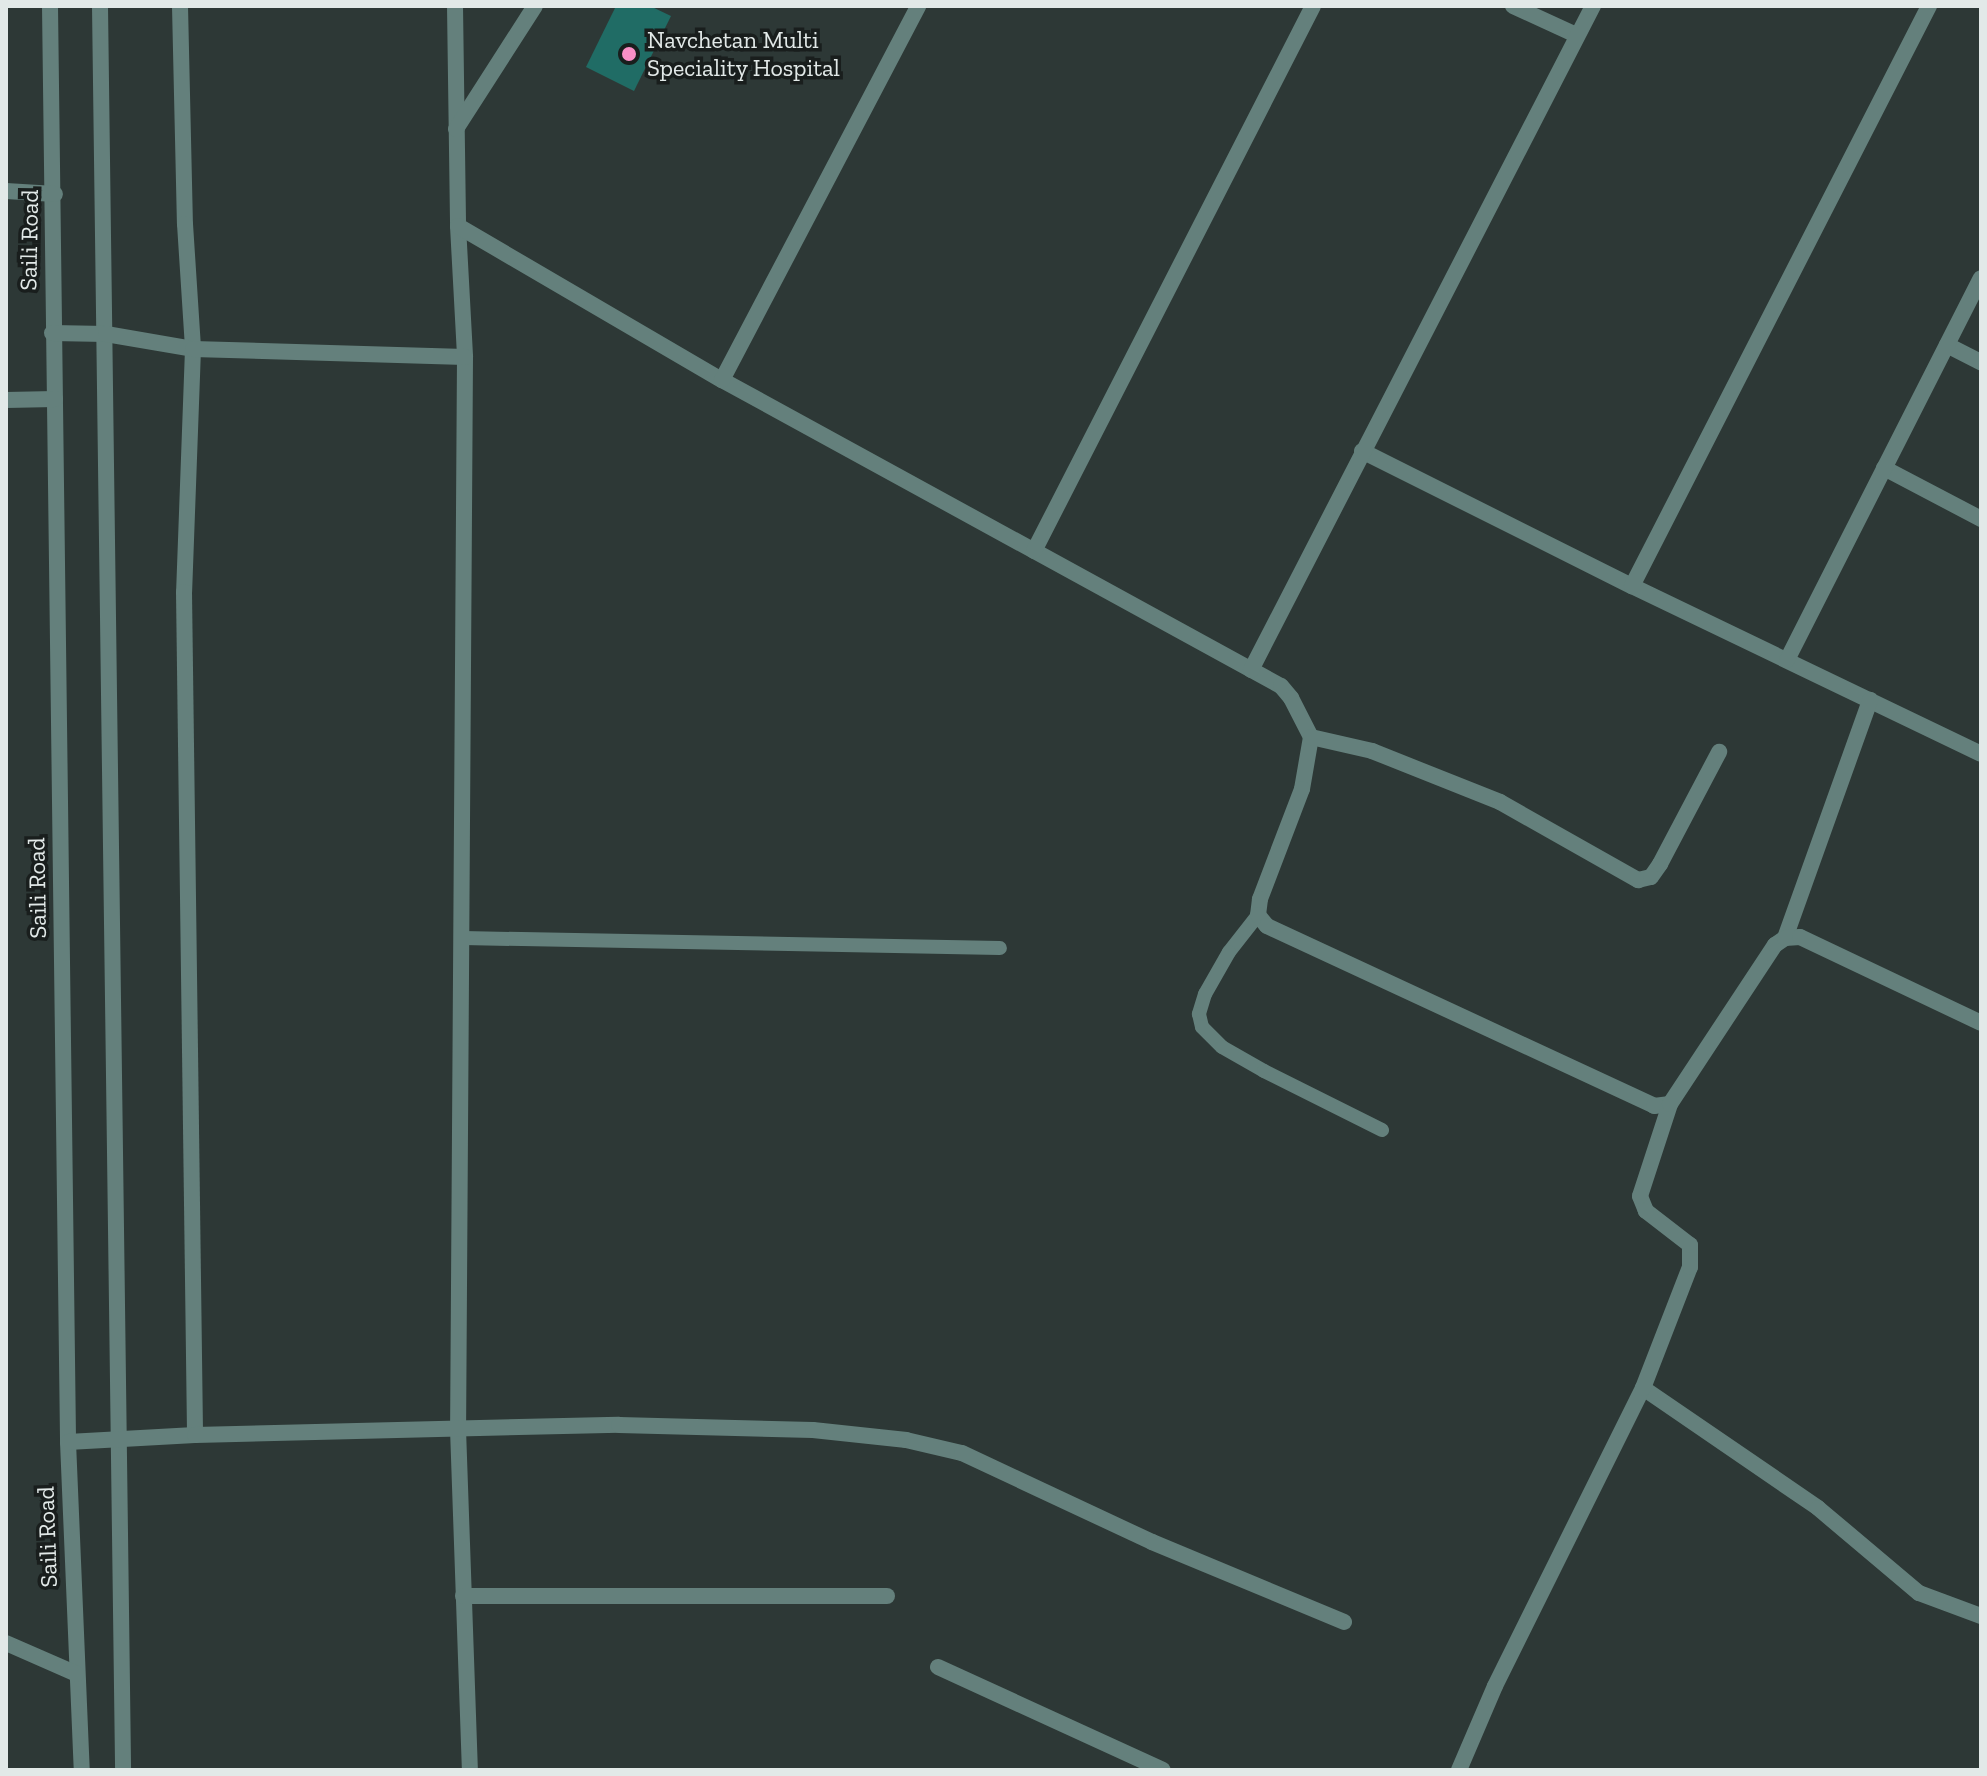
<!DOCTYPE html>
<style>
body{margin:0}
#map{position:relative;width:1987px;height:1776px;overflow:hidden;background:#2d3836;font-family:"Zilla Slab",serif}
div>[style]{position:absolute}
.building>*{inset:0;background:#206c65}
.service>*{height:14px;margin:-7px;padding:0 7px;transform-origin:7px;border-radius:7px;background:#64807c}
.minor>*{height:16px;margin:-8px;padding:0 8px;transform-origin:8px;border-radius:8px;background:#64807c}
.dots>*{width:22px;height:22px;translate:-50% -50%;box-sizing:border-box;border:4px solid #191e1d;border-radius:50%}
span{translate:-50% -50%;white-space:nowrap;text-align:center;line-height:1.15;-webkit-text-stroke:7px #191e1d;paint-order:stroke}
.poi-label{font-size:24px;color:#e2e9e8}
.left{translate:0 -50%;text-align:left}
.street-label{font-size:24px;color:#e2e9e8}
.frame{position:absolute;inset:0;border:8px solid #e2e9e8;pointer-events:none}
</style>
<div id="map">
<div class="building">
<div style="clip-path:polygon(616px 6px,650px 6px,671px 16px,634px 91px,586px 67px)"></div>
</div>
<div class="service">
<div style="left:1258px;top:915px;width:47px;rotate:128.1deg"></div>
<div style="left:1229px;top:952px;width:48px;rotate:119.7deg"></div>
<div style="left:1205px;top:994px;width:21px;rotate:107deg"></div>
<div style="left:1199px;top:1014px;width:13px;rotate:77deg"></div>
<div style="left:1202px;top:1027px;width:28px;rotate:45deg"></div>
<div style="left:1222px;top:1047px;width:48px;rotate:29.7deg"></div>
<div style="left:1264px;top:1071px;width:132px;rotate:26.6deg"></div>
<div style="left:463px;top:938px;width:537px;rotate:1.07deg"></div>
</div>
<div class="minor">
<div style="left:50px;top:6px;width:1436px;rotate:89.28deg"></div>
<div style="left:68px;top:1442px;width:328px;rotate:87.6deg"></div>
<div style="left:100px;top:6px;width:1764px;rotate:89.25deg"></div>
<div style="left:180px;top:6px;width:218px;rotate:88.7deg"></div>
<div style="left:185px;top:224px;width:125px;rotate:86.3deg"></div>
<div style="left:193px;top:349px;width:243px;rotate:92.1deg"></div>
<div style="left:184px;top:592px;width:843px;rotate:89.25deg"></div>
<div style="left:455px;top:6px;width:220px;rotate:89.2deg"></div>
<div style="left:458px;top:226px;width:131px;rotate:86.9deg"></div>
<div style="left:465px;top:357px;width:1072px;rotate:90.37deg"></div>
<div style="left:458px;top:1429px;width:341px;rotate:88deg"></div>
<div style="left:1513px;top:6px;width:69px;rotate:24.7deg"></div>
<div style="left:456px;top:129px;width:146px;rotate:-57.3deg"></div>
<div style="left:6px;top:191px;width:49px;rotate:3.5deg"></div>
<div style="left:458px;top:226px;width:306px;rotate:30.3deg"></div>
<div style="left:722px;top:380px;width:637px;rotate:28.7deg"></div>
<div style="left:1281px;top:686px;width:16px;rotate:50deg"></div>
<div style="left:1291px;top:698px;width:44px;rotate:62.9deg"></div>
<div style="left:1311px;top:737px;width:53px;rotate:99.8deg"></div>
<div style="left:1302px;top:789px;width:118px;rotate:110.9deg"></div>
<div style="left:1260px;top:899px;width:16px;rotate:97deg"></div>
<div style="left:1258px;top:915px;width:14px;rotate:51deg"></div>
<div style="left:1267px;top:926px;width:427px;rotate:24.9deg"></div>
<div style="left:1654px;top:1106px;width:16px;rotate:-7deg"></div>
<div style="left:52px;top:333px;width:54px;rotate:1.1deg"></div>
<div style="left:106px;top:334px;width:88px;rotate:9.8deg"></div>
<div style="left:193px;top:349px;width:272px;rotate:1.7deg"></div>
<div style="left:1947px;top:345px;width:38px;rotate:27deg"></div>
<div style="left:722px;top:380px;width:422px;rotate:-62.3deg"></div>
<div style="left:6px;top:400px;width:49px;rotate:-1.2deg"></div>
<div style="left:1362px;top:451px;width:302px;rotate:26.6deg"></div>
<div style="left:1632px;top:586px;width:387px;rotate:25.7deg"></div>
<div style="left:1884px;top:468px;width:110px;rotate:27.7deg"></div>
<div style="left:1034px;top:551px;width:612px;rotate:-62.89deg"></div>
<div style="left:1632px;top:586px;width:652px;rotate:-62.88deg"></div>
<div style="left:1787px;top:660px;width:428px;rotate:-63.1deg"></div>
<div style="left:1251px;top:670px;width:747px;rotate:-62.75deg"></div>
<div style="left:1311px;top:737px;width:63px;rotate:12.9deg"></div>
<div style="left:1372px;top:751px;width:138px;rotate:21.7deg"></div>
<div style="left:1500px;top:802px;width:159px;rotate:29.5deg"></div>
<div style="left:1638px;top:880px;width:13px;rotate:-13deg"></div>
<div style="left:1651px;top:877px;width:16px;rotate:-55deg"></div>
<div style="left:1660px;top:864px;width:127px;rotate:-62.2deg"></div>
<div style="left:1785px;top:938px;width:253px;rotate:-70.3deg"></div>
<div style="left:1643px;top:1388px;width:212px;rotate:34.4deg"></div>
<div style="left:1818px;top:1508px;width:132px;rotate:40.1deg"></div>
<div style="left:1919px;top:1593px;width:66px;rotate:20.4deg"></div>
<div style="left:68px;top:1442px;width:127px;rotate:-3.2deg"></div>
<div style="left:195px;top:1435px;width:424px;rotate:-1.4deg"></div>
<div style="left:619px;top:1425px;width:194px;rotate:1.5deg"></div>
<div style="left:813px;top:1430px;width:94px;rotate:6.1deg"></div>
<div style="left:906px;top:1440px;width:57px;rotate:13.1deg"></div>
<div style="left:962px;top:1453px;width:210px;rotate:25.1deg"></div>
<div style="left:1152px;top:1542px;width:208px;rotate:22.6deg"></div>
<div style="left:463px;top:1596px;width:424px"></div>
<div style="left:6px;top:1643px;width:77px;rotate:23.6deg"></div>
<div style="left:938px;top:1667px;width:247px;rotate:24.6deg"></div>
<div style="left:1459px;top:1770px;width:91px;rotate:-66.8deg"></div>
<div style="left:1495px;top:1686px;width:333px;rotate:-63.6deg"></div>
<div style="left:1643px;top:1388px;width:130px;rotate:-68.8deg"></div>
<div style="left:1690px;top:1267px;width:22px;rotate:-90deg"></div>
<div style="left:1690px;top:1245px;width:56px;rotate:-142.3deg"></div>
<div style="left:1646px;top:1211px;width:16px;rotate:-112deg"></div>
<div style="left:1640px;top:1196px;width:97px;rotate:-71.9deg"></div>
<div style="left:1670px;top:1104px;width:191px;rotate:-56.6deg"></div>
<div style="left:1775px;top:945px;width:12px;rotate:-35deg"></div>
<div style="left:1785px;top:938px;width:15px;rotate:-4deg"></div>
<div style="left:1800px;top:937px;width:200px;rotate:25.4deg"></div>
</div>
<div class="dots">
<div style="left:629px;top:54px;background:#fa8fc6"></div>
</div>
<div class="poi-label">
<span class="left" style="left:647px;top:54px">Navchetan Multi<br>Speciality Hospital</span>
</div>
<div class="street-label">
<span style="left:29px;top:240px;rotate:-89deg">Saili Road</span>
<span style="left:37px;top:888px;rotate:-91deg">Saili Road</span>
<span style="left:47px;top:1537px;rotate:-92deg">Saili Road</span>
</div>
<div class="frame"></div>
</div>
